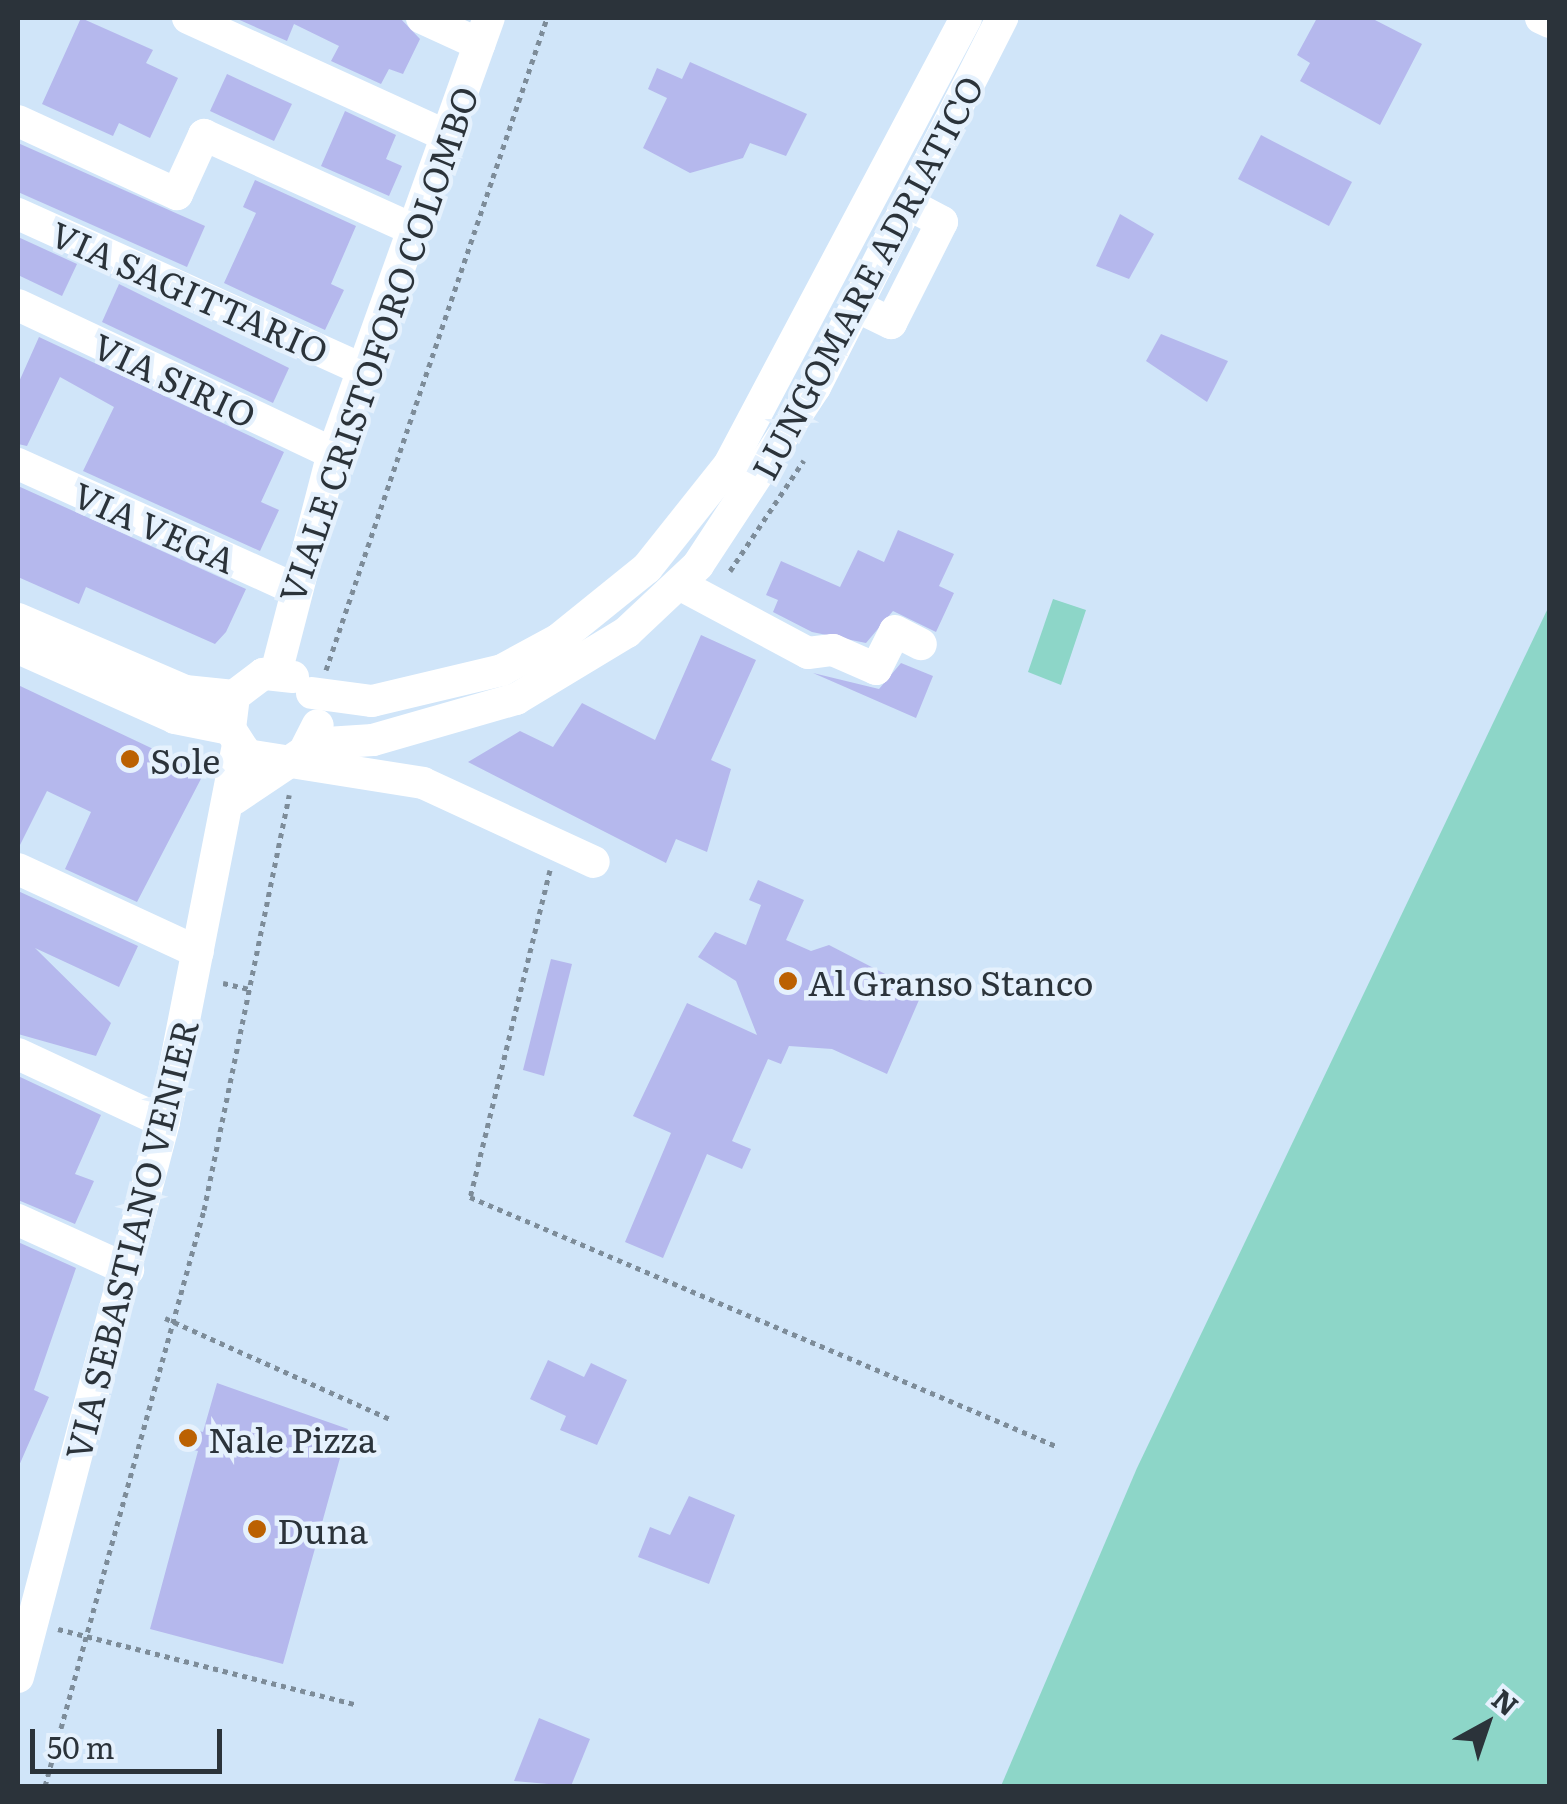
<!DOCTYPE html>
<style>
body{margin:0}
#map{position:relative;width:1567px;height:1804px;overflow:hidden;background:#d0e5f9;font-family:Literata,serif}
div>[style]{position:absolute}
.water>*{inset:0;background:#8dd6c8}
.building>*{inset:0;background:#b5b8ed}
.path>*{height:5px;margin-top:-2.5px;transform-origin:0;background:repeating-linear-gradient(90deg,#7d8c99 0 5px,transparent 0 10px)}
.minor>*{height:32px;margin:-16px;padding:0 16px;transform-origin:16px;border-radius:16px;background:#fff}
.dots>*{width:28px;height:28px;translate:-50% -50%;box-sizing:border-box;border:5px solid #e5f1fd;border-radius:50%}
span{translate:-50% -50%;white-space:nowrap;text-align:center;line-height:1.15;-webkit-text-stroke:9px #e5f1fd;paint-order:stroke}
.street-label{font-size:35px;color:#2b333a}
.poi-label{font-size:35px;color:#2b333a}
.left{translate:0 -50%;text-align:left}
.frame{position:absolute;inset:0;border:20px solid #2b333a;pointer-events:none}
.north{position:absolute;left:1437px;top:1674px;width:100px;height:100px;-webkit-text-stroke:8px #e5f1fd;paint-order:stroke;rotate:40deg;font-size:28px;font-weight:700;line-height:40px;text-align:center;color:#2b333a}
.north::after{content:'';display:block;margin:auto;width:35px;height:45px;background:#2b333a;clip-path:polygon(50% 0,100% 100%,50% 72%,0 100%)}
.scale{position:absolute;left:30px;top:1729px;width:192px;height:45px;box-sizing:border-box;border:5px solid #2b333a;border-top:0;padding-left:12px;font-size:30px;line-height:35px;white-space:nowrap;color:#2b333a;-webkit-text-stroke:8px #e5f1fd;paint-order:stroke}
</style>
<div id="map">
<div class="water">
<div style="clip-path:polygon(1053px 599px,1086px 610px,1061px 685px,1028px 672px)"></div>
<div style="clip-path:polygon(1549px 606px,1549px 1786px,1001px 1786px,1137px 1468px)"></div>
</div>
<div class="building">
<div style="clip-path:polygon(81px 18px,153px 50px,146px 63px,178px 78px,150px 138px,119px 123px,113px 136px,42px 104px)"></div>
<div style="clip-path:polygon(235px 18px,400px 18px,420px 39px,403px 74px,389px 69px,381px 84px,331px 61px,339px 46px,294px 24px,287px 41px)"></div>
<div style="clip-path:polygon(1317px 18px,1371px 18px,1422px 44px,1380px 125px,1300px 81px,1310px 63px,1297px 55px)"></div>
<div style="clip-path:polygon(690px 62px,807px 114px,786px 156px,750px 143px,743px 158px,690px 173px,643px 148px,667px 98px,648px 89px,657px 68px,682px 79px)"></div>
<div style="clip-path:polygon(227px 74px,292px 104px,274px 141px,210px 111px)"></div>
<div style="clip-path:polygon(345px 111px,396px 135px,386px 159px,402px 166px,389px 196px,321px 166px)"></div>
<div style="clip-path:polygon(1261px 135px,1352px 182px,1329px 226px,1238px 179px)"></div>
<div style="clip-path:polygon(18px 143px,205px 226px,187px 267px,18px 192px)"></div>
<div style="clip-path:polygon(255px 180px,356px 226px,331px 284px,344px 290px,325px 330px,224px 283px,256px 213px,243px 207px)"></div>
<div style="clip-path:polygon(1120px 214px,1154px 234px,1129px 279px,1096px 266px)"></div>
<div style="clip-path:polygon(18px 237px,77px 264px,62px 296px,18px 275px)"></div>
<div style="clip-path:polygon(119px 284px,289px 368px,273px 403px,102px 322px)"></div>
<div style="clip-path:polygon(1161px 334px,1228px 361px,1207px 402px,1146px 361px)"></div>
<div style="clip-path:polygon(39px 337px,284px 452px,261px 502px,279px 510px,260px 551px,83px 471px,114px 407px,60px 377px,27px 446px,18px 444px,18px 384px)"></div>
<div style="clip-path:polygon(18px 486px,246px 589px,226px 632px,215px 644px,86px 587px,79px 604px,18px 577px)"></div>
<div style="clip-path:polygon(898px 530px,954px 554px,939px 586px,954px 593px,936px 632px,893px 611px,866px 643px,812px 632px,773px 612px,778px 600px,766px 595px,781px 561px,840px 587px,858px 550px,884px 562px)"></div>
<div style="clip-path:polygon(701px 635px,756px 660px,711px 760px,731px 769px,707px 852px,676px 839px,666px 863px,468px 762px,520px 731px,553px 747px,582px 703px,655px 740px)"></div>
<div style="clip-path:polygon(901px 663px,933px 676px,916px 718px,813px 673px,879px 689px)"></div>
<div style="clip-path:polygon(18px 685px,204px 773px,137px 902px,65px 869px,91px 812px,47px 791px,18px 849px)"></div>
<div style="clip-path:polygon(758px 880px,804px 900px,786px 940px,811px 951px,829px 945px,922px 993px,887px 1074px,832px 1049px,789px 1046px,781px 1064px,768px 1059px,732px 1141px,751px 1149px,742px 1169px,707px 1154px,663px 1258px,625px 1242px,671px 1133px,633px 1116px,687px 1003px,757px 1035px,736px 981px,698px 957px,715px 932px,746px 945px,761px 905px,749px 900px)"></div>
<div style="clip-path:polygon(18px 891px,138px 946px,119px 987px,35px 948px,111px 1023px,96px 1056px,18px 1034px)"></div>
<div style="clip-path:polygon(551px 959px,572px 964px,544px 1076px,523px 1070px)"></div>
<div style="clip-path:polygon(18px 1076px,101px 1115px,75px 1174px,94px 1181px,75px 1224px,18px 1200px)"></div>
<div style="clip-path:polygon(18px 1242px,76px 1268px,34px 1390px,49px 1397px,18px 1468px)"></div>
<div style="clip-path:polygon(548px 1360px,584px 1377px,591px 1363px,627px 1380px,597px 1445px,560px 1430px,566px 1416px,530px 1399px)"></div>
<div style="clip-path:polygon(217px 1383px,348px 1429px,283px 1664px,150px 1629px,198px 1451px,176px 1446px,181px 1426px,203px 1432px)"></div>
<div style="clip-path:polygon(689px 1496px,735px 1515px,709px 1584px,638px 1557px,650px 1527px,670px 1535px)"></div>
<div style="clip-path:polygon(539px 1718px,590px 1739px,571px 1786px,514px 1781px)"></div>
</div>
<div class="path">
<div style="left:730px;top:571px;width:133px;rotate:-56.3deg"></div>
<div style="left:326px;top:670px;width:688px;rotate:-71.28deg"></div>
<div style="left:550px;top:870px;width:337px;rotate:103.7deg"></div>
<div style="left:470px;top:1197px;width:637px;rotate:23.02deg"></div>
<div style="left:223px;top:983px;width:28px;rotate:13deg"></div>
<div style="left:165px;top:1318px;width:249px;rotate:24.2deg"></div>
<div style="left:58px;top:1629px;width:306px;rotate:14.2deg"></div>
<div style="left:45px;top:1786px;width:598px;rotate:-74.57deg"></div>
<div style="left:204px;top:1210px;width:424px;rotate:-78.4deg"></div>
</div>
<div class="minor">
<div style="left:188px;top:18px;width:282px;rotate:24.5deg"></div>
<div style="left:422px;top:18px;width:63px;rotate:24.5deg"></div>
<div style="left:1541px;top:18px;width:10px;rotate:24deg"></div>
<div style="left:18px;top:121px;width:175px;rotate:24.7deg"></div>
<div style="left:177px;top:194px;width:65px;rotate:-65.4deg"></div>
<div style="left:204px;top:135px;width:228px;rotate:24.3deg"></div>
<div style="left:18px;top:214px;width:377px;rotate:24.3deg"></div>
<div style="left:18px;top:305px;width:348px;rotate:25.2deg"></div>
<div style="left:856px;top:306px;width:39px;rotate:26deg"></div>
<div style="left:891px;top:323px;width:113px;rotate:-63.2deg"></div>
<div style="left:942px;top:222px;width:38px;rotate:-152deg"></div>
<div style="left:18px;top:464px;width:301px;rotate:24.3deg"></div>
<div style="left:679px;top:584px;width:146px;rotate:28.1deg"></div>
<div style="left:808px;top:653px;width:25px;rotate:-7deg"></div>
<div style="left:833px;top:650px;width:47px;rotate:23.8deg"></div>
<div style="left:876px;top:669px;width:42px;rotate:-63.4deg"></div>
<div style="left:895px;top:631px;width:29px;rotate:27deg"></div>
<div style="left:18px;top:619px;width:182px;rotate:23.3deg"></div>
<div style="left:185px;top:691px;width:49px;rotate:5.8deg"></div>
<div style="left:18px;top:648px;width:172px;rotate:24deg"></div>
<div style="left:175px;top:718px;width:56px;rotate:11.3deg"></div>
<div style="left:276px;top:673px;width:227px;rotate:-75.5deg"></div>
<div style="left:333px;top:453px;width:462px;rotate:-70.3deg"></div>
<div style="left:293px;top:677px;width:30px;rotate:-174deg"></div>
<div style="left:263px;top:674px;width:36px;rotate:143deg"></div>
<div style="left:234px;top:696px;width:33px;rotate:97deg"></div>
<div style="left:230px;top:729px;width:31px;rotate:57deg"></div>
<div style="left:247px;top:755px;width:178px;rotate:9deg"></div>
<div style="left:423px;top:783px;width:188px;rotate:24.8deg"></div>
<div style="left:312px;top:693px;width:61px;rotate:7.6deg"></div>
<div style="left:372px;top:701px;width:134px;rotate:-13.4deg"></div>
<div style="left:502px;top:670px;width:65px;rotate:-28.5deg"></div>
<div style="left:559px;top:639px;width:113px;rotate:-38.9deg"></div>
<div style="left:647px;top:568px;width:132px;rotate:-51.5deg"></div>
<div style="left:729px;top:465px;width:506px;rotate:-62.07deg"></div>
<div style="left:311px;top:744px;width:62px;rotate:-3.7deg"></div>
<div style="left:373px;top:740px;width:149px;rotate:-16deg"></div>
<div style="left:516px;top:699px;width:130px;rotate:-31.1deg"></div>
<div style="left:627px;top:632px;width:98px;rotate:-43.3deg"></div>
<div style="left:698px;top:565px;width:213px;rotate:-56.7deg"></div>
<div style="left:815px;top:387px;width:414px;rotate:-63.1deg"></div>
<div style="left:234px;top:799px;width:84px;rotate:-33.9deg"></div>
<div style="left:304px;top:752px;width:30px;rotate:-63deg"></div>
<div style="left:18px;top:869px;width:198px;rotate:24.8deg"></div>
<div style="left:18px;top:1054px;width:161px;rotate:25deg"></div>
<div style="left:18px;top:1220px;width:121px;rotate:24.4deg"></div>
<div style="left:18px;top:1677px;width:574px;rotate:-75.26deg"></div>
<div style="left:164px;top:1122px;width:383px;rotate:-78.9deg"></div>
</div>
<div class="dots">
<div style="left:130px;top:759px;background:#bb6102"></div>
<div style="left:788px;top:981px;background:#bb6102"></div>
<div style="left:188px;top:1438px;background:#bb6102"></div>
<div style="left:257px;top:1529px;background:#bb6102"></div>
</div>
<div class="street-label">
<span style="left:866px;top:277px;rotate:-62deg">LUNGOMARE ADRIATICO</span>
<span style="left:190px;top:291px;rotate:24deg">VIA SAGITTARIO</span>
<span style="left:377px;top:344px;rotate:-71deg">VIALE CRISTOFORO COLOMBO</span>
<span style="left:175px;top:379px;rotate:25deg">VIA SIRIO</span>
<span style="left:155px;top:526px;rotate:24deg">VIA VEGA</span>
<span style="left:130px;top:1239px;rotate:-76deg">VIA SEBASTIANO VENIER</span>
</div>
<div class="poi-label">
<span class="left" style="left:150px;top:759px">Sole</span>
<span class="left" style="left:808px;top:981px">Al Granso Stanco</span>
<span class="left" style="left:208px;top:1438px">Nale Pizza</span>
<span class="left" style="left:277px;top:1529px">Duna</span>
</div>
<div class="frame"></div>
<div class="north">N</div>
<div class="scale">50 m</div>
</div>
